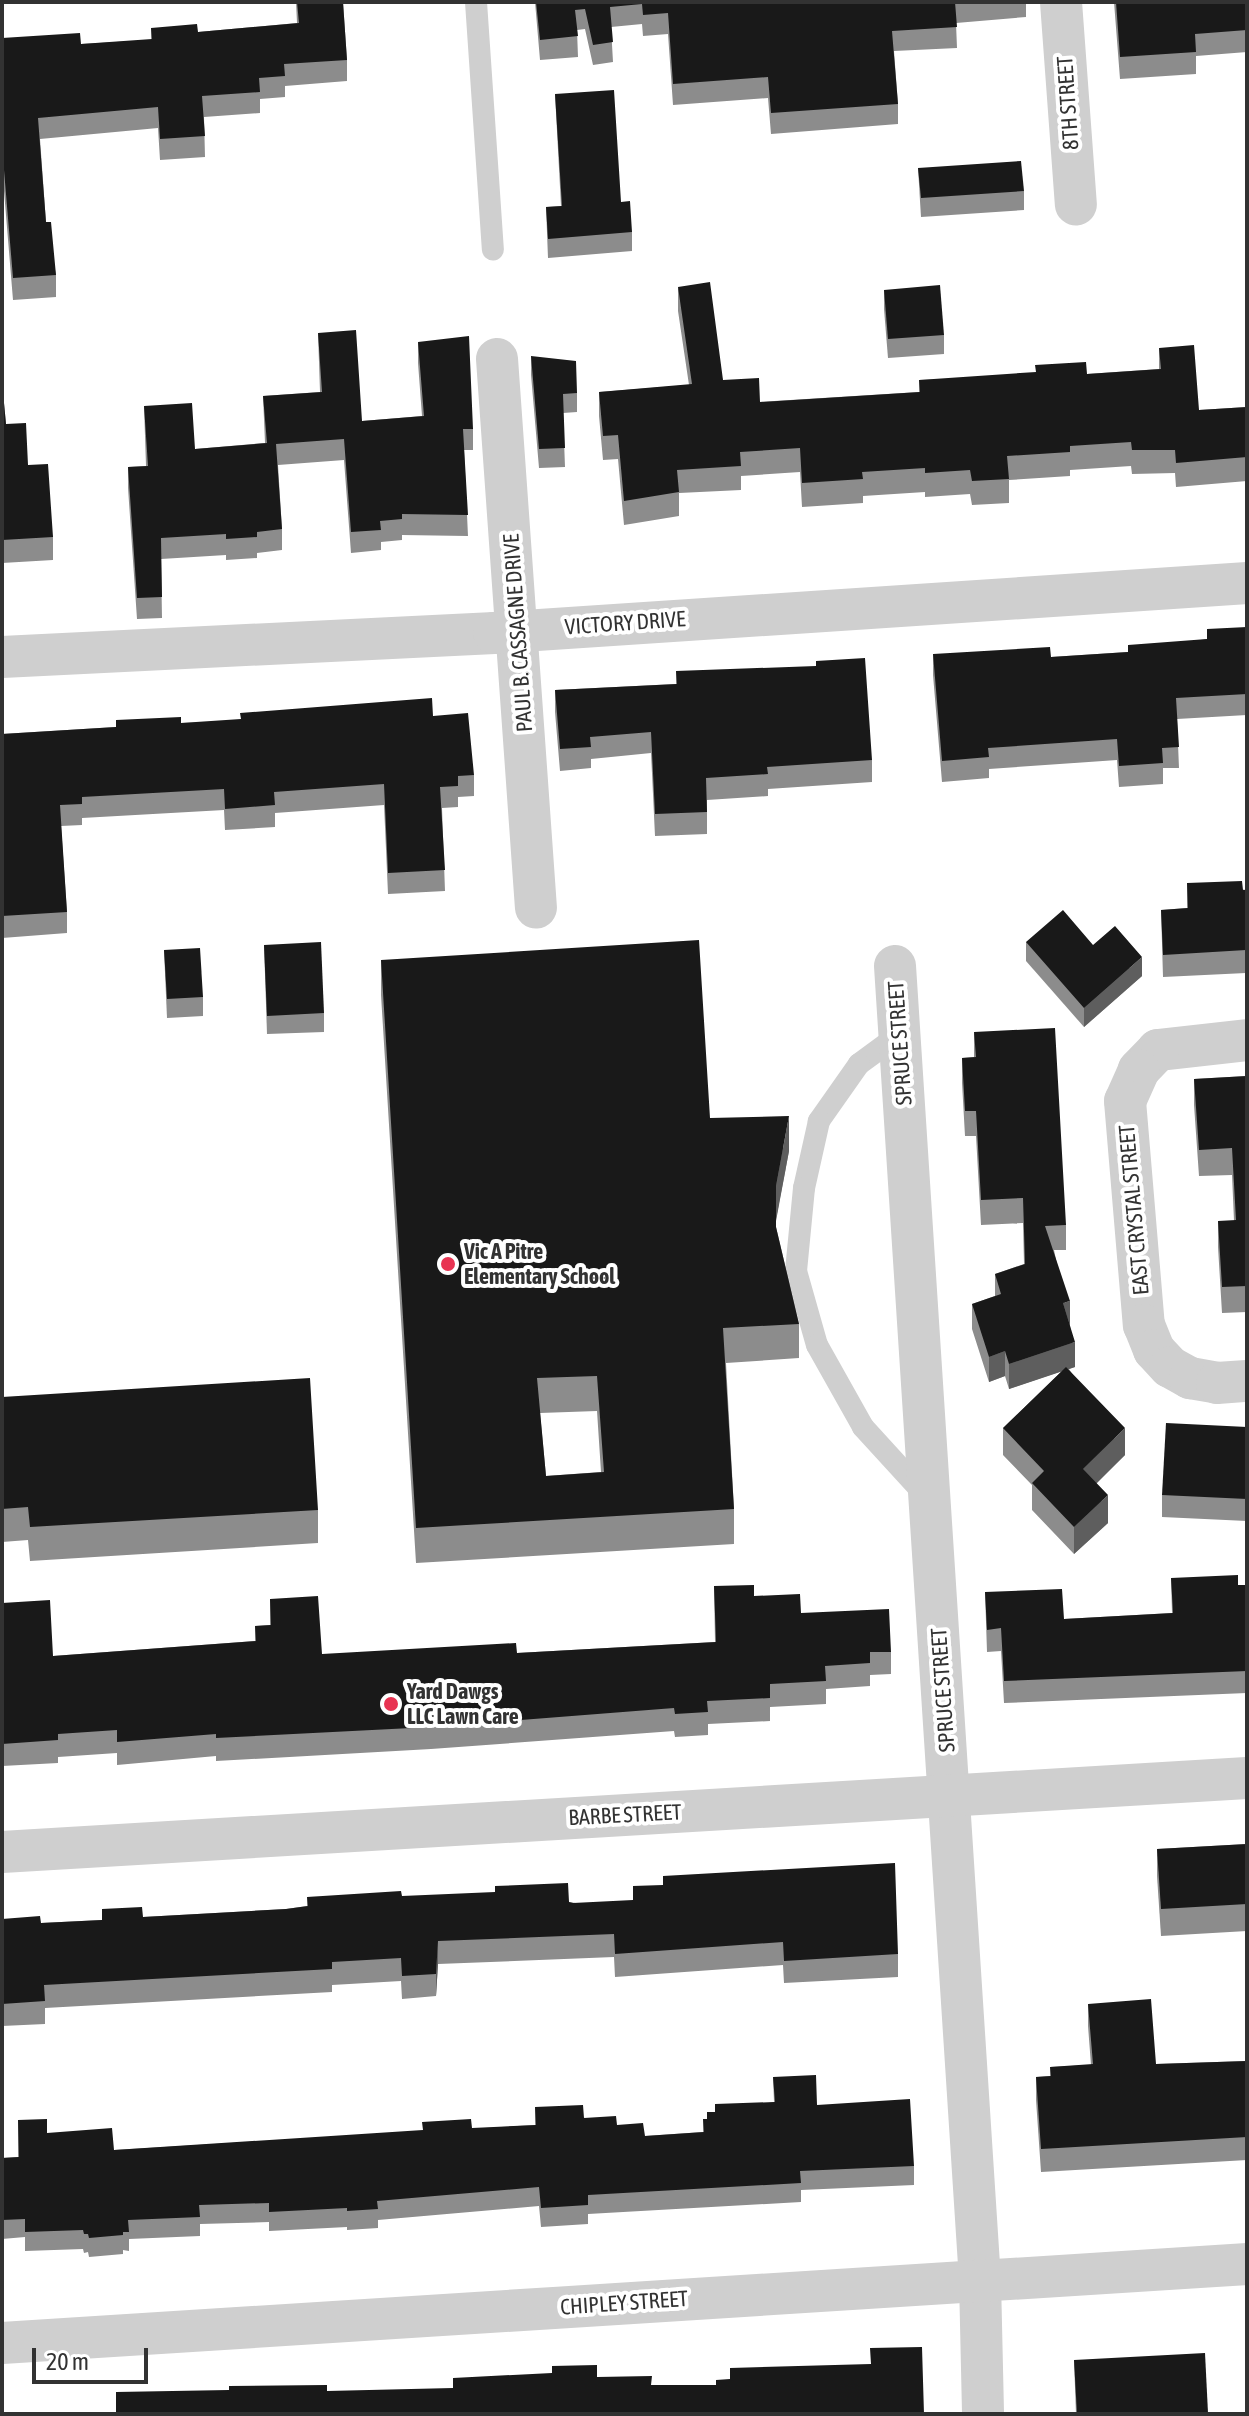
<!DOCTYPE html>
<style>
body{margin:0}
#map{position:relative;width:1249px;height:2416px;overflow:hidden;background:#fff;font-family:"Asap Condensed",sans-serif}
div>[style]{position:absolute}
.service>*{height:22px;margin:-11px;padding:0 11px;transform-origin:11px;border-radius:11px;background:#cfcfcf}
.minor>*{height:42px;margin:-21px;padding:0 21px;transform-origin:21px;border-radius:21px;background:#cfcfcf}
.wall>*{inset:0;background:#8c8c8c}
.shaded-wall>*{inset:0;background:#5e5e5e}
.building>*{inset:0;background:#191919}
.dots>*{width:22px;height:22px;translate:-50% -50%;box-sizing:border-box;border:4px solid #fff;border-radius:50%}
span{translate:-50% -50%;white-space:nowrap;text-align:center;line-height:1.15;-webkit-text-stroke:8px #fff;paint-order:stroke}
.street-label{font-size:22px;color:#323232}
.poi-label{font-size:22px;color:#323232;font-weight:700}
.left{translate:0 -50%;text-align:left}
.frame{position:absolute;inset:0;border:4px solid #323232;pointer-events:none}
.scale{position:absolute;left:32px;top:2348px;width:116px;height:36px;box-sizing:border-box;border:4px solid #323232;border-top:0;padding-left:10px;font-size:24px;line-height:28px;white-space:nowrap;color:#323232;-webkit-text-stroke:6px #fff;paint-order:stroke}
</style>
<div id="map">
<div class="service">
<div style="left:476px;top:2px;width:248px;rotate:86.1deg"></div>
<div style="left:900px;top:1034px;width:51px;rotate:143.8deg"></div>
<div style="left:859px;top:1064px;width:70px;rotate:125.1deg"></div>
<div style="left:819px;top:1121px;width:69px;rotate:102.6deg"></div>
<div style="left:804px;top:1188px;width:83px;rotate:95.5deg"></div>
<div style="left:796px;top:1271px;width:77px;rotate:74.2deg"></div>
<div style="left:817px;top:1345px;width:94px;rotate:60.7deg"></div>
<div style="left:863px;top:1427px;width:95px;rotate:47.6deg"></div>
</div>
<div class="minor">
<div style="left:1061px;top:2px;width:203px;rotate:85.8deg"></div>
<div style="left:497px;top:359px;width:550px;rotate:85.94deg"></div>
<div style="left:2px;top:657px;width:493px;rotate:-2.8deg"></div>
<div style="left:494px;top:633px;width:755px;rotate:-3.8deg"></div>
<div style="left:895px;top:966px;width:1317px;rotate:86.3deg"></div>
<div style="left:980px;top:2280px;width:134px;rotate:88.7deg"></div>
<div style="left:1247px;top:1040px;width:90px;rotate:173.6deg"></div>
<div style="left:1158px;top:1050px;width:28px;rotate:134deg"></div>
<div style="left:1139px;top:1070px;width:34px;rotate:114deg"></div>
<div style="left:1125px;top:1101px;width:225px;rotate:85.2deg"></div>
<div style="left:1144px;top:1325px;width:27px;rotate:68deg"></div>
<div style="left:1154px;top:1350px;width:23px;rotate:47deg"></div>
<div style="left:1170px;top:1367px;width:23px;rotate:29deg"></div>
<div style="left:1190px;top:1378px;width:27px;rotate:10deg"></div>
<div style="left:1217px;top:1383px;width:30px;rotate:-4deg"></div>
<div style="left:2px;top:1852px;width:1247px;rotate:-3.4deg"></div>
<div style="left:2px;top:2343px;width:1248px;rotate:-3.63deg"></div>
</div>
<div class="wall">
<div style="clip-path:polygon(296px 2px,343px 2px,347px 60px,347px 81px,285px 86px,285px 97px,260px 99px,260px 113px,204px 117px,205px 157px,160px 160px,158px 128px,40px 139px,46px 222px,56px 275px,56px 297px,13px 300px,4px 191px,2px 191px,2px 38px,81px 44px,151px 40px,151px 28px,198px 32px,297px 23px)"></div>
<div style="clip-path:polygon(535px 2px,1026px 2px,1026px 17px,956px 23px,957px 48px,894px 51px,898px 104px,898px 124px,771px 134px,768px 98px,673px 105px,668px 34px,643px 36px,642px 24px,611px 27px,613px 62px,593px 65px,585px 29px,577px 30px,578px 57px,540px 60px)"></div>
<div style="clip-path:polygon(1114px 2px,1247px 2px,1247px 52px,1196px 56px,1196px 74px,1120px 79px)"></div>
<div style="clip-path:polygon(555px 94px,621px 202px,632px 232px,632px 251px,548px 258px,546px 207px,561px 206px)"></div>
<div style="clip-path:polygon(918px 168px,1024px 191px,1024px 210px,921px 217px)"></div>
<div style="clip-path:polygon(678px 287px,723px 380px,760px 402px,919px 392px,919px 380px,1087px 374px,1159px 369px,1159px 348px,1199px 410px,1247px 407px,1247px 481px,1176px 487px,1175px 473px,1132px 474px,1131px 466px,1070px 470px,1070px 476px,1009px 480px,1009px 503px,972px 505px,970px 494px,925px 497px,925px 492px,863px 496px,863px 503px,802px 507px,800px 472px,741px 476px,741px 490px,679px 493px,679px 516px,624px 525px,618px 459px,603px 460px,599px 416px,599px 392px,689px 385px,678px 311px)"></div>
<div style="clip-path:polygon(884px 290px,944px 335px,944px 354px,888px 358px,884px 309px)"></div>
<div style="clip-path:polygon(318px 333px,362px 421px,422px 416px,418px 363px,418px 342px,473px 429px,473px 450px,464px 450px,468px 536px,402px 535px,402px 540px,381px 542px,381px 550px,351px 553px,344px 460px,278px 465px,282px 529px,282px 550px,257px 553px,257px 558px,226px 560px,226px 555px,161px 559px,162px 618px,137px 619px,128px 488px,128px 467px,146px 466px,144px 406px,195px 449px,265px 443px,263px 396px,320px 392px)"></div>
<div style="clip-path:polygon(531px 356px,577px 393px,577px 412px,563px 413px,565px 467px,539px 468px,531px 375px)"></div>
<div style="clip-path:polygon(2px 382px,6px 424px,28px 465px,53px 537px,53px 560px,2px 563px)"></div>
<div style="clip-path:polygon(1247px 627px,1247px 715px,1177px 719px,1179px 768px,1163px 768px,1163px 784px,1119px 787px,1117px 760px,989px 769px,989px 778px,942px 782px,933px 675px,933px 654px,1051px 657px,1128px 652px,1207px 639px)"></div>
<div style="clip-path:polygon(676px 671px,872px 760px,872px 782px,768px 789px,768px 796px,707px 800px,707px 834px,655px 836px,651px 753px,591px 759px,591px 768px,560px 771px,555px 712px,555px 690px,676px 684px)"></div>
<div style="clip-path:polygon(433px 716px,474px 775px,474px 796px,458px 797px,458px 807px,442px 808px,445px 891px,388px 894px,384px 805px,275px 813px,275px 827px,225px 830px,224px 810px,82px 818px,82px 825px,61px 826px,67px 912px,67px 933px,2px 938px,2px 734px,181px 723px)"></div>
<div style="clip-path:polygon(1187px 883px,1247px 890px,1247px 965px,1246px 965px,1246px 973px,1163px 977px,1161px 910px,1187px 908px)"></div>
<div style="clip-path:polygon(1026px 942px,1093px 945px,1142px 976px,1084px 1027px,1026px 961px)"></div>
<div style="clip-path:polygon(264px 945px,324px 1013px,324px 1032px,267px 1034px)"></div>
<div style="clip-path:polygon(164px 950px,203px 997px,203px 1016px,167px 1018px)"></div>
<div style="clip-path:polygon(evenodd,381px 960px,710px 1118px,789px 1151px,776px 1219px,776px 1227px,799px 1324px,799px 1358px,726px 1363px,734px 1509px,734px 1544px,416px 1563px,381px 995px,381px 960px,597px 1411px,601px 1472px,546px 1476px,540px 1413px,597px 1411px)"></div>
<div style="clip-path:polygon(974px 1032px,1066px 1225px,1066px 1250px,1054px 1250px,1070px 1326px,1075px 1367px,1069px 1369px,1125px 1455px,1096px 1483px,1108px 1523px,1074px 1554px,1032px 1510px,1032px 1485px,1003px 1455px,1003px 1428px,1062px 1371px,1009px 1389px,1005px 1376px,989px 1382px,972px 1329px,972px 1304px,995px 1296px,995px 1274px,1024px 1264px,1023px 1223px,981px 1225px,976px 1136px,965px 1136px,962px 1083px,962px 1058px,974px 1057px)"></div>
<div style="clip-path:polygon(1247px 1076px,1247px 1312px,1222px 1313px,1218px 1247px,1218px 1221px,1234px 1221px,1232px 1175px,1199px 1176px,1194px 1105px,1194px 1079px)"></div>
<div style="clip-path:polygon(2px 1397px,318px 1510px,318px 1543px,30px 1561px,28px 1540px,2px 1542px)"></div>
<div style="clip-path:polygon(1247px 1427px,1247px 1521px,1162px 1517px,1162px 1495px)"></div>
<div style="clip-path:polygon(1171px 1578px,1238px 1585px,1247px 1585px,1247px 1693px,1004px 1703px,1001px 1651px,987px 1652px,985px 1592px,1064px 1619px,1172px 1613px)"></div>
<div style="clip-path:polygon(714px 1586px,754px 1596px,801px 1613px,891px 1652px,891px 1674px,870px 1675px,870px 1686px,826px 1689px,826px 1704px,770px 1707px,770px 1721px,708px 1724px,708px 1735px,675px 1737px,674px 1731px,431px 1749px,216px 1761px,216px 1756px,117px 1765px,117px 1753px,58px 1757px,58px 1763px,2px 1766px,2px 1603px,53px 1656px,255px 1641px,255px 1626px,270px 1625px,270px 1599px,322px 1654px,517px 1653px,715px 1642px)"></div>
<div style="clip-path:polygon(1247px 1844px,1247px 1931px,1161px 1936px,1157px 1876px,1157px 1849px)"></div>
<div style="clip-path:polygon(402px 1896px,569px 1902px,898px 1954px,898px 1977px,784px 1983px,783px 1965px,615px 1977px,614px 1957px,438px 1964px,436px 1996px,402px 1999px,401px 1981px,332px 1985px,332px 1992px,45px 2008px,45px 2024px,2px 2026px,2px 1919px,41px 1923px,102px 1920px,102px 1909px,143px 1917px,286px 1909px,307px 1906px,307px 1897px)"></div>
<div style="clip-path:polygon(1088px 2004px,1156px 2064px,1247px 2061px,1247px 2160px,1041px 2172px,1036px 2100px,1036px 2077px,1050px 2076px,1050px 2067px,1091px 2065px,1088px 2026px)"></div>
<div style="clip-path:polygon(773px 2077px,914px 2166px,914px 2185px,801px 2190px,801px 2202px,588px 2214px,588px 2224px,541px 2227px,539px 2206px,378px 2220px,378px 2228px,347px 2230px,347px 2227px,269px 2231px,269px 2222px,200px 2224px,200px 2236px,129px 2239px,129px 2251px,123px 2250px,123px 2254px,89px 2257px,88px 2252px,84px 2253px,83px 2249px,25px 2251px,25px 2237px,2px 2239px,2px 2158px,18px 2157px,18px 2120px,47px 2133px,114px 2150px,535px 2125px,535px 2107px,617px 2125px,645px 2136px,703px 2132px,703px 2119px,707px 2119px,715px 2112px,774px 2102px)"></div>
<div style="clip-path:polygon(1074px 2360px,1208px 2414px,1076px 2414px)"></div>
</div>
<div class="shaded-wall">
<div style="clip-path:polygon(1142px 957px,1142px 976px,1084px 1027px,1084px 1008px)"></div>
<div style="clip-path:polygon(789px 1116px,789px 1151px,776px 1221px,776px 1186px)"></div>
<div style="clip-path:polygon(1070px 1301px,1070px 1326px,1063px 1303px)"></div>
<div style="clip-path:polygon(1075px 1342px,1075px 1367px,1009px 1389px,1009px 1364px)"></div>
<div style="clip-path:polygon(1005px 1351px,1005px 1376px,989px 1382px,989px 1357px)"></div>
<div style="clip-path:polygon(1125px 1428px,1125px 1455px,1083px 1497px,1083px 1469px)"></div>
<div style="clip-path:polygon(1108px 1495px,1108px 1523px,1074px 1554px,1074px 1527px)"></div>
<div style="clip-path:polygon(438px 1941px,438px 1964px,436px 1996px,436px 1974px)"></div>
</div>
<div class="building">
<div style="clip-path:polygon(297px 2px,343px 2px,347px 60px,284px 64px,285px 76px,259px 78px,260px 92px,202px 96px,205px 136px,160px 139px,158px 107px,38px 118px,46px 222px,51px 222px,56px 275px,13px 278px,4px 170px,2px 170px,2px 38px,80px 33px,81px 44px,152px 39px,151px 28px,197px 24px,198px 32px,299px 23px)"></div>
<div style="clip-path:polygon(536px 2px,957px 2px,955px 2px,957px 27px,892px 31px,898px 104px,771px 113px,768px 77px,673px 84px,668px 13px,643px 15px,642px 4px,610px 7px,613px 42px,593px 45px,585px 9px,575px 10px,578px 36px,540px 40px)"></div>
<div style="clip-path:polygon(1116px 2px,1247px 2px,1247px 30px,1195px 34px,1196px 52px,1120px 57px)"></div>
<div style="clip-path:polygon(614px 90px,621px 202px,630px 201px,632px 232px,548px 239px,546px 207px,562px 206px,555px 94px)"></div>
<div style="clip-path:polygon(1021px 161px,1024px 191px,921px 198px,918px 168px)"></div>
<div style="clip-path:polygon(710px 282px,723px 380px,759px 378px,760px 402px,920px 392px,919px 380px,1036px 372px,1035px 365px,1086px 362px,1087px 374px,1161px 369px,1159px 348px,1194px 345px,1199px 410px,1247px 407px,1247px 457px,1176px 463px,1175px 450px,1132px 450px,1131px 442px,1070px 446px,1070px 452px,1007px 456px,1009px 479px,972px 481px,970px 470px,925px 473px,925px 468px,862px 472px,863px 479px,802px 483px,800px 448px,740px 452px,741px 466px,677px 470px,679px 492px,624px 501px,618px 435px,603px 436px,599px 392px,692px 384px,678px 287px)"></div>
<div style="clip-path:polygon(940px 285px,944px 335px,888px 339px,884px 290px)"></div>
<div style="clip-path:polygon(356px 330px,362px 421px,424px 416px,418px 342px,469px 336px,473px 429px,463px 429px,468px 515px,402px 514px,402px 519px,380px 521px,381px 530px,351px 532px,344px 439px,276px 444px,282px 529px,257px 532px,257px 537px,226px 539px,226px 534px,161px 538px,162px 597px,137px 598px,128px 467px,148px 466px,144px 406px,192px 403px,195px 449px,267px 443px,263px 396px,322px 392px,318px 333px)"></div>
<div style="clip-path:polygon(531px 356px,576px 361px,577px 393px,563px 394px,565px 448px,539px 449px)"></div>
<div style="clip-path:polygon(2px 382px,6px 424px,26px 423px,28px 465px,48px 464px,53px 537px,2px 540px)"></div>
<div style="clip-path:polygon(1247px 627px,1247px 694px,1176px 698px,1179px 747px,1162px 748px,1163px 763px,1119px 766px,1117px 739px,988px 748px,989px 757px,942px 761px,933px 654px,1050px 647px,1051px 657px,1128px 652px,1128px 645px,1207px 639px,1207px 629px)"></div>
<div style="clip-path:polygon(865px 658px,872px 760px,767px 767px,768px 774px,706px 778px,707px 812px,655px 814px,651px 732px,590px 737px,591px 747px,560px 749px,555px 690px,677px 684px,676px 671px,816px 666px,816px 661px)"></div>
<div style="clip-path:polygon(432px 698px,433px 716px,468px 713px,474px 775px,458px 776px,458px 786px,440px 787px,445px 870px,388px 873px,384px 784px,274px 792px,275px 805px,225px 809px,224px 789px,82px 797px,82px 804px,60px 805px,67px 912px,2px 916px,2px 734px,116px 727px,116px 720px,181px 717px,181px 723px,241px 719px,240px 713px)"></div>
<div style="clip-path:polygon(1242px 881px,1243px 890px,1247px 890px,1247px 943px,1245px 943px,1246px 950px,1163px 955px,1161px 910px,1188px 908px,1187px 883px)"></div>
<div style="clip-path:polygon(1063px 910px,1093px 945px,1115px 926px,1142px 957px,1084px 1008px,1026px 942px)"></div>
<div style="clip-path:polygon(evenodd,699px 940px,710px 1118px,789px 1116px,776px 1186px,776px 1227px,799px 1324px,723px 1328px,734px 1509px,416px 1528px,381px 960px,699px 940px,597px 1376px,604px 1472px,546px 1476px,537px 1378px,597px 1376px)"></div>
<div style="clip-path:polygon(321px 942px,324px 1013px,267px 1016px,264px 945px)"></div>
<div style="clip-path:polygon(200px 948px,203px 997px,167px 999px,164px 950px)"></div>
<div style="clip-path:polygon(1055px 1028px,1066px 1225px,1045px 1226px,1070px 1301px,1063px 1303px,1075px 1342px,1009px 1364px,1005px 1351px,989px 1357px,972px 1304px,1001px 1294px,995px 1274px,1025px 1264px,1023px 1198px,981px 1200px,976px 1111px,965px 1111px,962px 1058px,976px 1057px,974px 1032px)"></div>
<div style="clip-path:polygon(1247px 1076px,1247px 1286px,1222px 1287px,1218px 1221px,1236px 1220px,1232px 1148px,1199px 1150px,1194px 1079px)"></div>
<div style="clip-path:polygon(1066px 1367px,1125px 1428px,1083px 1469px,1108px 1495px,1074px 1527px,1032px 1483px,1044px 1471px,1003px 1428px)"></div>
<div style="clip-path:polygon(310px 1378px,318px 1510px,30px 1527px,28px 1507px,2px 1509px,2px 1397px)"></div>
<div style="clip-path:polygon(1166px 1423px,1247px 1427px,1247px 1499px,1162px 1495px)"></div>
<div style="clip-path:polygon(1238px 1575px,1238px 1585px,1247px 1585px,1247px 1671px,1004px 1681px,1001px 1628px,987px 1630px,985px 1592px,1062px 1589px,1064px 1619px,1173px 1613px,1171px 1578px)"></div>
<div style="clip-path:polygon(754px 1585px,754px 1596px,800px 1594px,801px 1613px,889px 1609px,891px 1652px,870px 1652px,870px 1663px,825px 1666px,826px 1681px,770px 1684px,770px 1698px,707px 1701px,708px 1712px,675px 1714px,674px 1708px,431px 1727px,216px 1738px,216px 1734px,117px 1742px,117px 1730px,58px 1734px,58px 1740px,2px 1744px,2px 1603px,50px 1600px,53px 1656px,256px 1641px,255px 1626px,271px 1625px,270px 1599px,318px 1596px,322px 1654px,516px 1643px,517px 1653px,716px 1642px,714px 1586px)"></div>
<div style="clip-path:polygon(1247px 1844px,1247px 1904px,1161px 1909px,1157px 1849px)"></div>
<div style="clip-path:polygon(895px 1863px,898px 1954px,784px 1961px,783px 1942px,615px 1954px,614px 1934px,438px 1941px,436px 1974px,402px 1976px,401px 1958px,332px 1962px,332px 1969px,44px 1985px,45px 2001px,2px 2004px,2px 1919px,40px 1916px,41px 1923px,102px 1920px,102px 1909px,142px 1907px,143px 1917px,286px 1909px,308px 1906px,307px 1897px,401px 1891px,402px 1896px,495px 1892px,495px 1886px,568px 1883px,569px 1902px,573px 1903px,633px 1900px,633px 1886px,663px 1885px,663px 1876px)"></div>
<div style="clip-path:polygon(1151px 1999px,1156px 2064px,1247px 2061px,1247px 2137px,1041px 2149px,1036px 2077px,1051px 2076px,1050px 2067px,1093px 2064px,1088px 2004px)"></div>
<div style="clip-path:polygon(816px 2075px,817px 2105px,910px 2099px,914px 2166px,800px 2171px,801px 2183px,588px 2195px,588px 2205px,541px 2208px,539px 2187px,377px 2201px,378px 2209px,347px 2211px,347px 2208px,269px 2212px,269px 2203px,199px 2205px,200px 2217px,128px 2220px,129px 2232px,123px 2232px,123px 2235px,89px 2238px,88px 2234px,84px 2234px,83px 2230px,25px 2232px,25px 2219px,2px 2220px,2px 2158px,19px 2157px,18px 2120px,47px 2119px,47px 2133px,112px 2128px,114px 2150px,423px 2130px,422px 2122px,471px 2119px,472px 2128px,536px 2125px,535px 2107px,583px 2105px,584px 2118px,616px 2116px,617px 2125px,643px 2123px,645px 2136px,704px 2132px,703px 2119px,707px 2119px,707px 2112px,715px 2112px,715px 2104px,775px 2102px,773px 2077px)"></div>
<div style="clip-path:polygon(922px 2347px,924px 2414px,116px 2414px,116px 2392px,229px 2390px,229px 2386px,327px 2385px,327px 2391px,453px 2388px,453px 2378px,552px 2373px,552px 2366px,597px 2365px,597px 2377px,652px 2376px,651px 2385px,716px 2385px,716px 2380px,730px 2379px,730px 2368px,871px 2364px,870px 2348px)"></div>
<div style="clip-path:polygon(1205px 2353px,1208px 2413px,1077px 2414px,1074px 2360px)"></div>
</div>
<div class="dots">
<div style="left:448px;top:1264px;background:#e83452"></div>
<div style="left:391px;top:1704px;background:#e83452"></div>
</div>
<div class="street-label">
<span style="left:1068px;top:103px;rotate:-94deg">8TH STREET</span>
<span style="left:625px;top:623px;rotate:-4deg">VICTORY DRIVE</span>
<span style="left:518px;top:633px;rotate:-94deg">PAUL B. CASSAGNE DRIVE</span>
<span style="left:900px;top:1043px;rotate:-94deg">SPRUCE STREET</span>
<span style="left:1134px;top:1210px;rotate:-95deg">EAST CRYSTAL STREET</span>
<span style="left:943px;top:1690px;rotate:-94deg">SPRUCE STREET</span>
<span style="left:625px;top:1815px;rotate:-3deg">BARBE STREET</span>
<span style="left:624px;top:2303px;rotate:-4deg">CHIPLEY STREET</span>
</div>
<div class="poi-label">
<span class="left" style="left:464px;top:1264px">Vic A Pitre<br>Elementary School</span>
<span class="left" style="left:407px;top:1704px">Yard Dawgs<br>LLC Lawn Care</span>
</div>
<div class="frame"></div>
<div class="scale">20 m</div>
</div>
